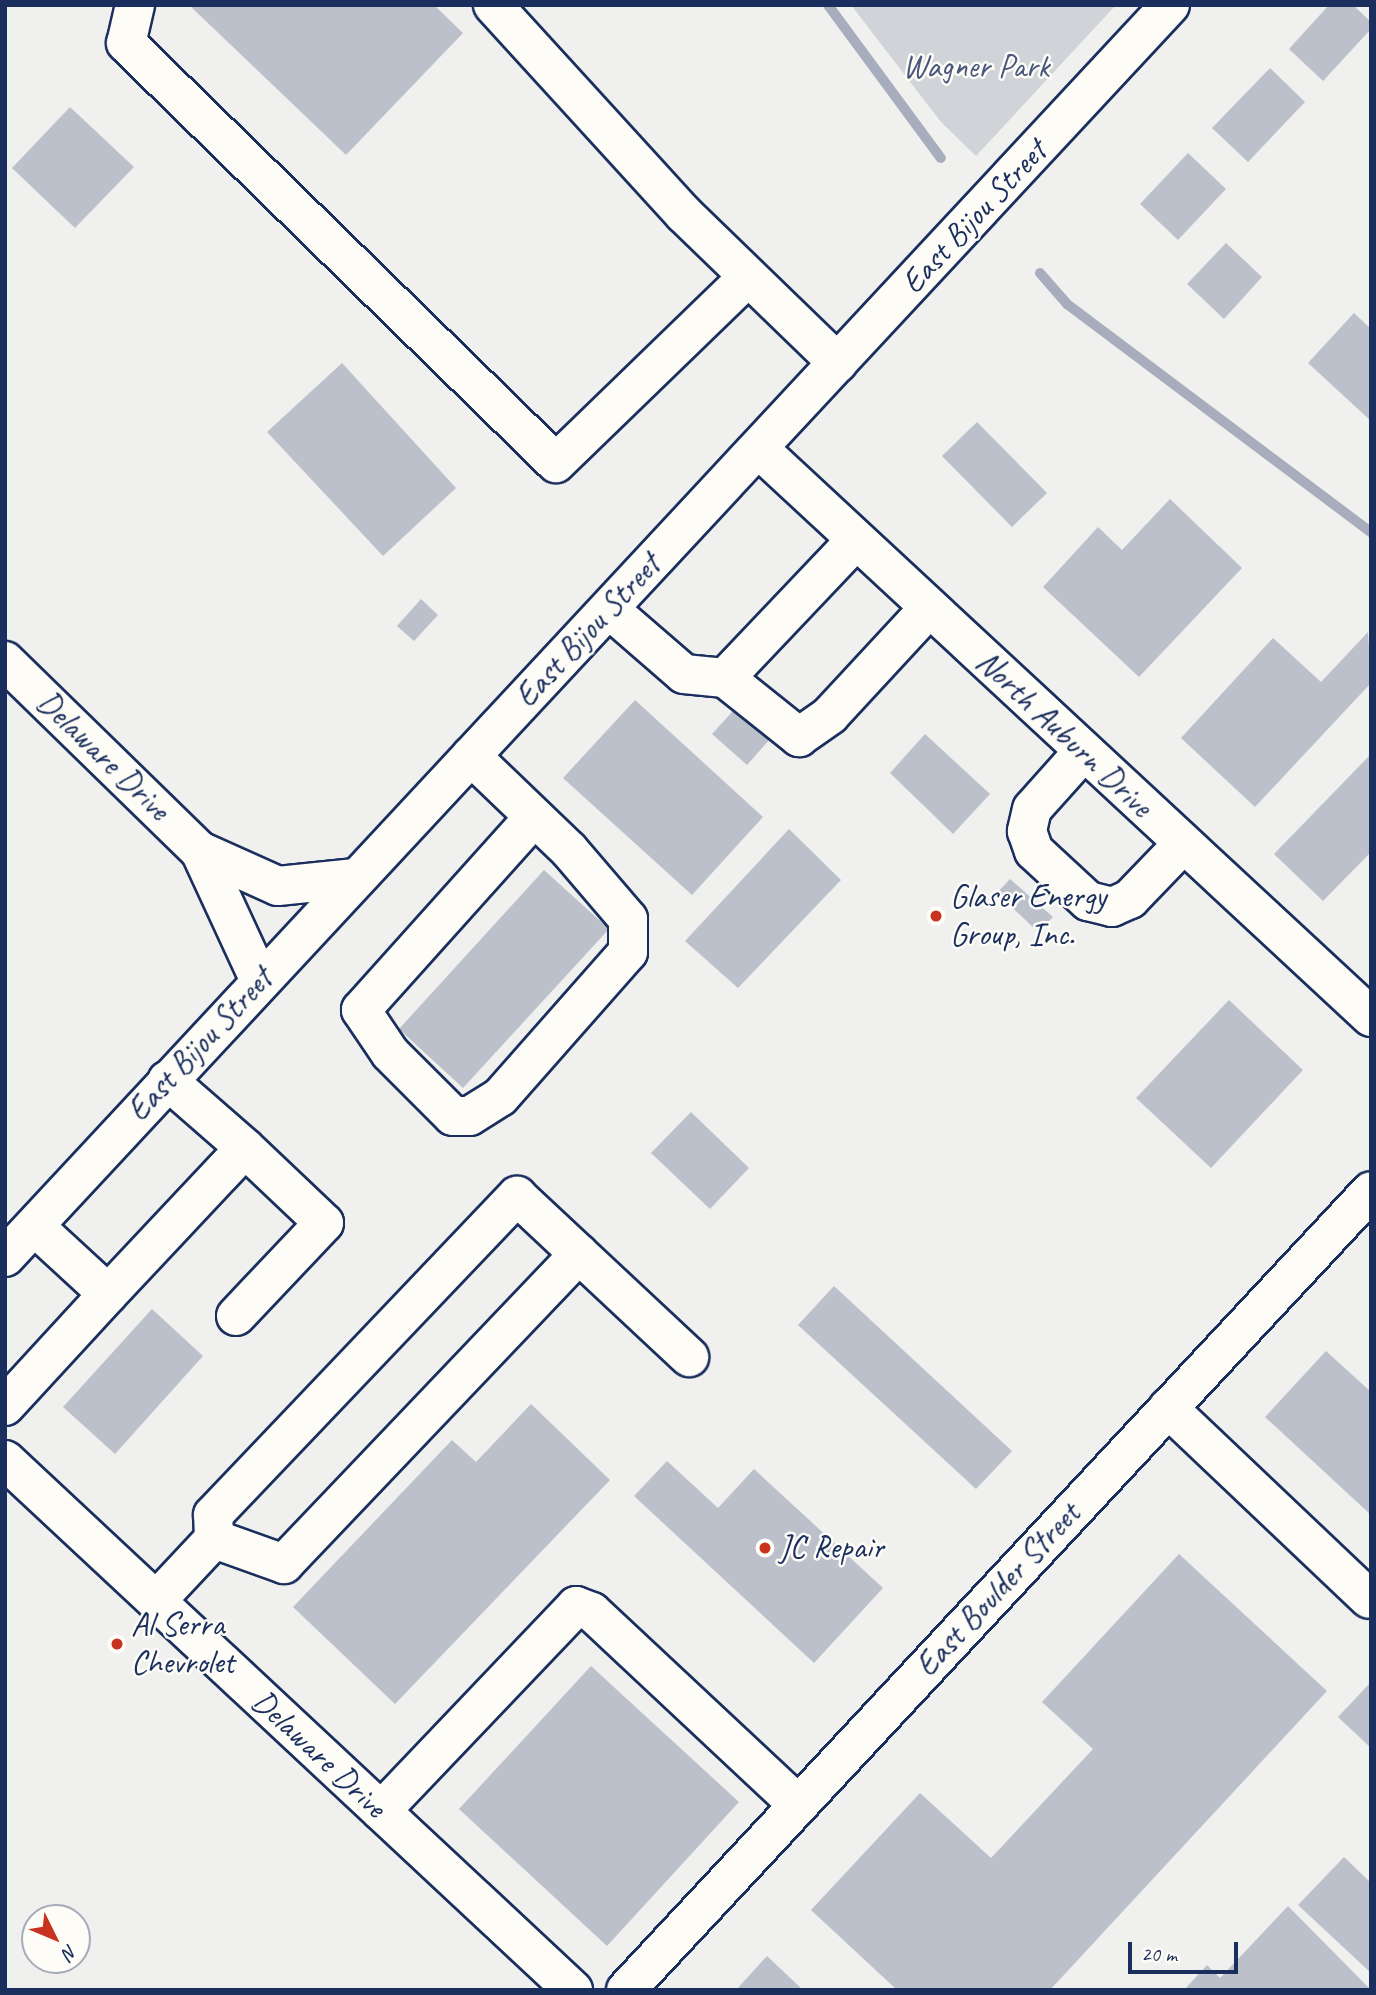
<!DOCTYPE html>
<style>
body{margin:0}
#map{position:relative;width:1376px;height:1995px;overflow:hidden;background:#f0f0ee;font-family:Caveat,sans-serif}
div>[style]{position:absolute}
.green>*{inset:0;background:#d0d3d8}
.stream>*{height:10px;margin:-5px;padding:0 5px;transform-origin:5px;border-radius:5px;background:#a7adbd}
.building>*{inset:0;background:#bbc0ca}
.roads{filter:drop-shadow(2px 0 #1b2f5e) drop-shadow(-2px 0 #1b2f5e) drop-shadow(0 2px #1b2f5e) drop-shadow(0 -2px #1b2f5e)}
.minor>*{height:38px;margin:-19px;padding:0 19px;transform-origin:19px;border-radius:19px;background:#fdfcf7}
.dots>*{width:19px;height:19px;translate:-50% -50%;box-sizing:border-box;border:4px solid #fdfcf7;border-radius:50%}
span{translate:-50% -50%;white-space:nowrap;text-align:center;line-height:1.15;-webkit-text-stroke:5px #fdfcf7;paint-order:stroke}
.park-label{font-size:33px;color:#48587c}
.street-label{font-size:33px;color:#1b2f5e}
.poi-label{font-size:33px;color:#1b2f5e}
.left{translate:0 -50%;text-align:left}
.frame{position:absolute;inset:0;border:7px solid #1b2f5e;pointer-events:none}
.north{position:absolute;left:21px;top:1904px;width:70px;height:70px;box-sizing:border-box;background:#fdfcf7;border:2px solid #a3aaba;border-radius:50%;rotate:133deg;font-size:19px;font-weight:700;line-height:28px;text-align:center;color:#1b2f5e}
.north::after{content:'';display:block;margin:auto;width:24px;height:32px;background:#c8321e;clip-path:polygon(50% 0,100% 100%,50% 72%,0 100%)}
.scale{position:absolute;left:1128px;top:1942px;width:110px;height:32px;box-sizing:border-box;border:4px solid #1b2f5e;border-top:0;padding-left:9px;font-size:21px;line-height:24px;white-space:nowrap;color:#1b2f5e;-webkit-text-stroke:5px #fdfcf7;paint-order:stroke}
</style>
<div id="map">
<div class="green">
<div style="clip-path:polygon(851px 5px,1116px 5px,976px 156px,941px 122px)"></div>
</div>
<div class="stream">
<div style="left:828px;top:5px;width:190px;rotate:53.6deg"></div>
<div style="left:1040px;top:273px;width:41px;rotate:48.9deg"></div>
<div style="left:1067px;top:304px;width:380px;rotate:36.9deg"></div>
</div>
<div class="building">
<div style="clip-path:polygon(189px 5px,434px 5px,463px 33px,346px 155px)"></div>
<div style="clip-path:polygon(1329px 5px,1353px 5px,1371px 22px,1371px 29px,1323px 81px,1289px 49px)"></div>
<div style="clip-path:polygon(1270px 68px,1305px 102px,1248px 162px,1212px 128px)"></div>
<div style="clip-path:polygon(70px 107px,134px 167px,75px 228px,12px 168px)"></div>
<div style="clip-path:polygon(1188px 153px,1226px 189px,1178px 240px,1140px 204px)"></div>
<div style="clip-path:polygon(1226px 243px,1262px 277px,1224px 319px,1187px 284px)"></div>
<div style="clip-path:polygon(1354px 313px,1371px 329px,1371px 421px,1308px 363px)"></div>
<div style="clip-path:polygon(342px 363px,456px 488px,383px 556px,267px 432px)"></div>
<div style="clip-path:polygon(977px 422px,1047px 493px,1012px 527px,942px 456px)"></div>
<div style="clip-path:polygon(1170px 499px,1242px 568px,1139px 677px,1043px 587px,1098px 527px,1122px 550px)"></div>
<div style="clip-path:polygon(421px 599px,438px 615px,414px 641px,397px 626px)"></div>
<div style="clip-path:polygon(1368px 632px,1371px 683px,1255px 807px,1181px 738px,1273px 638px,1321px 682px)"></div>
<div style="clip-path:polygon(635px 700px,763px 817px,692px 895px,563px 778px)"></div>
<div style="clip-path:polygon(742px 701px,777px 731px,747px 765px,712px 734px)"></div>
<div style="clip-path:polygon(925px 734px,990px 794px,953px 834px,890px 773px)"></div>
<div style="clip-path:polygon(1371px 754px,1371px 852px,1323px 901px,1274px 854px)"></div>
<div style="clip-path:polygon(789px 829px,841px 880px,738px 988px,685px 941px)"></div>
<div style="clip-path:polygon(544px 870px,609px 929px,463px 1088px,399px 1029px)"></div>
<div style="clip-path:polygon(1010px 879px,1053px 917px,1038px 932px,997px 893px)"></div>
<div style="clip-path:polygon(1229px 1000px,1303px 1070px,1211px 1168px,1136px 1098px)"></div>
<div style="clip-path:polygon(691px 1112px,749px 1168px,710px 1209px,651px 1153px)"></div>
<div style="clip-path:polygon(834px 1286px,1012px 1451px,976px 1489px,798px 1325px)"></div>
<div style="clip-path:polygon(152px 1309px,203px 1356px,115px 1454px,63px 1407px)"></div>
<div style="clip-path:polygon(1326px 1351px,1371px 1392px,1371px 1515px,1265px 1417px)"></div>
<div style="clip-path:polygon(531px 1404px,610px 1480px,395px 1704px,293px 1607px,452px 1440px,476px 1462px)"></div>
<div style="clip-path:polygon(667px 1461px,718px 1508px,754px 1469px,883px 1588px,814px 1663px,634px 1496px)"></div>
<div style="clip-path:polygon(1179px 1554px,1327px 1691px,1050px 1990px,897px 1990px,811px 1910px,920px 1793px,991px 1858px,1093px 1749px,1042px 1702px)"></div>
<div style="clip-path:polygon(591px 1666px,739px 1802px,607px 1946px,459px 1809px)"></div>
<div style="clip-path:polygon(1371px 1682px,1371px 1748px,1338px 1717px)"></div>
<div style="clip-path:polygon(1344px 1857px,1371px 1883px,1371px 1973px,1298px 1905px)"></div>
<div style="clip-path:polygon(1288px 1906px,1371px 1990px,1184px 1990px,1207px 1965px,1220px 1978px)"></div>
<div style="clip-path:polygon(767px 1956px,803px 1990px,736px 1990px)"></div>
</div>
<div class="roads">
<div class="minor">
<div style="left:135px;top:5px;width:39px;rotate:103deg"></div>
<div style="left:126px;top:43px;width:601px;rotate:44.33deg"></div>
<div style="left:556px;top:463px;width:266px;rotate:-44.1deg"></div>
<div style="left:493px;top:5px;width:283px;rotate:47.6deg"></div>
<div style="left:684px;top:214px;width:214px;rotate:44.1deg"></div>
<div style="left:759px;top:449px;width:835px;rotate:42.86deg"></div>
<div style="left:856px;top:540px;width:190px;rotate:133.5deg"></div>
<div style="left:725px;top:678px;width:95px;rotate:38.6deg"></div>
<div style="left:799px;top:737px;width:38px;rotate:-35deg"></div>
<div style="left:830px;top:715px;width:146px;rotate:-47.2deg"></div>
<div style="left:609px;top:609px;width:99px;rotate:40.9deg"></div>
<div style="left:684px;top:674px;width:41px;rotate:5.6deg"></div>
<div style="left:5px;top:661px;width:272px;rotate:44.3deg"></div>
<div style="left:200px;top:851px;width:85px;rotate:24.2deg"></div>
<div style="left:278px;top:886px;width:78px;rotate:-5.9deg"></div>
<div style="left:1083px;top:752px;width:76px;rotate:131.8deg"></div>
<div style="left:1032px;top:809px;width:23px;rotate:103deg"></div>
<div style="left:1027px;top:831px;width:21px;rotate:71deg"></div>
<div style="left:1034px;top:851px;width:74px;rotate:42.8deg"></div>
<div style="left:1088px;top:901px;width:25px;rotate:14deg"></div>
<div style="left:1112px;top:907px;width:20px;rotate:-24deg"></div>
<div style="left:1130px;top:899px;width:76px;rotate:-46.1deg"></div>
<div style="left:471px;top:756px;width:136px;rotate:43.8deg"></div>
<div style="left:569px;top:850px;width:91px;rotate:49.5deg"></div>
<div style="left:628px;top:919px;width:33px;rotate:90deg"></div>
<div style="left:628px;top:952px;width:193px;rotate:131.4deg"></div>
<div style="left:500px;top:1097px;width:36px;rotate:148deg"></div>
<div style="left:469px;top:1116px;width:16px;rotate:180deg"></div>
<div style="left:453px;top:1116px;width:89px;rotate:-135deg"></div>
<div style="left:390px;top:1053px;width:52px;rotate:-124deg"></div>
<div style="left:361px;top:1010px;width:259px;rotate:-48.1deg"></div>
<div style="left:200px;top:851px;width:143px;rotate:65.2deg"></div>
<div style="left:579px;top:1254px;width:151px;rotate:43.1deg"></div>
<div style="left:5px;top:1257px;width:1710px;rotate:-47.06deg"></div>
<div style="left:108px;top:1294px;width:200px;rotate:-46.8deg"></div>
<div style="left:245px;top:1148px;width:103px;rotate:-138.9deg"></div>
<div style="left:236px;top:1316px;width:128px;rotate:-46.6deg"></div>
<div style="left:324px;top:1223px;width:109px;rotate:-136.5deg"></div>
<div style="left:5px;top:1406px;width:152px;rotate:-47.4deg"></div>
<div style="left:108px;top:1294px;width:100px;rotate:-137.4deg"></div>
<div style="left:1168px;top:1408px;width:277px;rotate:43.5deg"></div>
<div style="left:5px;top:1460px;width:777px;rotate:43.02deg"></div>
<div style="left:156px;top:1601px;width:85px;rotate:-46.9deg"></div>
<div style="left:214px;top:1539px;width:24px;rotate:-92deg"></div>
<div style="left:213px;top:1515px;width:441px;rotate:-46.4deg"></div>
<div style="left:517px;top:1196px;width:85px;rotate:43.1deg"></div>
<div style="left:579px;top:1254px;width:428px;rotate:133.6deg"></div>
<div style="left:284px;top:1564px;width:74px;rotate:-160.3deg"></div>
<div style="left:381px;top:1811px;width:283px;rotate:-46.4deg"></div>
<div style="left:576px;top:1606px;width:17px;rotate:21deg"></div>
<div style="left:592px;top:1612px;width:282px;rotate:43.1deg"></div>
<div style="left:626px;top:1990px;width:1092px;rotate:-47deg"></div>
</div>
</div>
<div class="dots">
<div style="left:936px;top:916px;background:#c8321e"></div>
<div style="left:765px;top:1548px;background:#c8321e"></div>
<div style="left:117px;top:1644px;background:#c8321e"></div>
</div>
<div class="park-label">
<span style="left:976px;top:67px">Wagner Park</span>
</div>
<div class="street-label">
<span style="left:974px;top:217px;rotate:-47deg">East Bijou Street</span>
<span style="left:588px;top:631px;rotate:-47deg">East Bijou Street</span>
<span style="left:1064px;top:734px;rotate:43deg">North Auburn Drive</span>
<span style="left:103px;top:756px;rotate:44deg">Delaware Drive</span>
<span style="left:200px;top:1045px;rotate:-47deg">East Bijou Street</span>
<span style="left:998px;top:1590px;rotate:-47deg">East Boulder Street</span>
<span style="left:319px;top:1754px;rotate:43deg">Delaware Drive</span>
</div>
<div class="poi-label">
<span class="left" style="left:950px;top:916px">Glaser Energy<br>Group, Inc.</span>
<span class="left" style="left:779px;top:1548px">JC Repair</span>
<span class="left" style="left:131px;top:1644px">Al Serra<br>Chevrolet</span>
</div>
<div class="frame"></div>
<div class="north">N</div>
<div class="scale">20 m</div>
</div>
